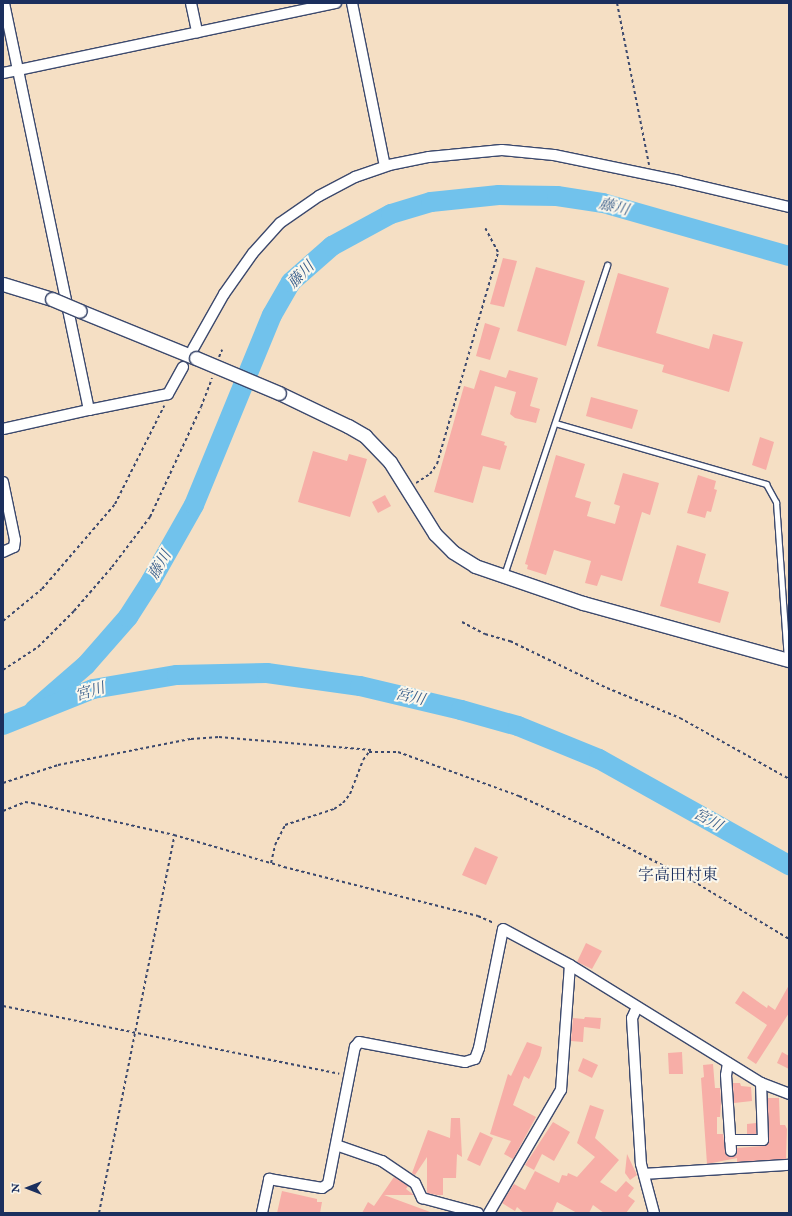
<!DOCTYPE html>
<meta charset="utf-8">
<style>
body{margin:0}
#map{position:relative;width:792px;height:1216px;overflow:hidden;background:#f5dfc4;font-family:"IM FELL English","Noto Serif JP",serif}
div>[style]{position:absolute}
.river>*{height:20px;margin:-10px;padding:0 10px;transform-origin:10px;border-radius:10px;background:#71c2ec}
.building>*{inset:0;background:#f7aea7}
.path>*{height:2px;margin-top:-1px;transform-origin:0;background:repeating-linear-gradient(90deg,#3c496d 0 3px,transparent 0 6px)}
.roads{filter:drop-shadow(1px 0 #3c496d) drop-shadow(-1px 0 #3c496d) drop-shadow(0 1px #3c496d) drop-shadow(0 -1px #3c496d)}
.lane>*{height:5px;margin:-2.5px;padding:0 2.5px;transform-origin:2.5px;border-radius:2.5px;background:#fff}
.street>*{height:10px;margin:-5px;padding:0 5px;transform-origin:5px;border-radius:5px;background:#fff}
.secondary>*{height:13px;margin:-6.5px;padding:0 6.5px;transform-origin:6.5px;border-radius:6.5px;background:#fff}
.bridges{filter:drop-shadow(1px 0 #3c496d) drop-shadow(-1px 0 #3c496d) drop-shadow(0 1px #3c496d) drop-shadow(0 -1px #3c496d)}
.secondary-bridge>*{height:13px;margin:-6.5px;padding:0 6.5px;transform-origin:6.5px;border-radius:6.5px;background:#fff}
span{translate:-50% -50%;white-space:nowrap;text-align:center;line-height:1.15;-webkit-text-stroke:4px #fbf7ec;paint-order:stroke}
.water-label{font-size:15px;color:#355b89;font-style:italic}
.quarter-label{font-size:16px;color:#1b2f5e}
.frame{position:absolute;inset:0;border:4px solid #1b2f5e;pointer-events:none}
.north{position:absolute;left:8px;top:1168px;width:40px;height:40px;-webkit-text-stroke:3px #fbf7ec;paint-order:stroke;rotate:270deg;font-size:11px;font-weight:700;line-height:16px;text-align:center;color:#1b2f5e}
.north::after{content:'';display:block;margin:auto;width:14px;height:18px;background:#1b2f5e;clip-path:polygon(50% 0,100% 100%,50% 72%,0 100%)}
</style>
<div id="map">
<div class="river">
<div style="left:34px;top:710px;width:69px;rotate:-40.9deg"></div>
<div style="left:86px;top:665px;width:64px;rotate:-48.8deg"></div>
<div style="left:128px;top:617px;width:43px;rotate:-57.4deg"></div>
<div style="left:151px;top:581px;width:87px;rotate:-60.5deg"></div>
<div style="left:194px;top:505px;width:205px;rotate:-67.7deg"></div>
<div style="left:272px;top:315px;width:38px;rotate:-60deg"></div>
<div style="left:291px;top:282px;width:55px;rotate:-41.3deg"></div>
<div style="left:332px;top:246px;width:67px;rotate:-28.5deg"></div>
<div style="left:391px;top:214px;width:42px;rotate:-16.7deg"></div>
<div style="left:431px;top:202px;width:68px;rotate:-5.9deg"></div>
<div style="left:499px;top:195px;width:58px;rotate:1deg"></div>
<div style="left:557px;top:196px;width:47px;rotate:8.7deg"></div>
<div style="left:603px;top:203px;width:193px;rotate:15.9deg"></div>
<div style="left:3px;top:725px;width:97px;rotate:-21.8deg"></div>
<div style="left:93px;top:689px;width:85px;rotate:-9.5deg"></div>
<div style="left:177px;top:675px;width:90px;rotate:-1.3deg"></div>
<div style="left:267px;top:673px;width:94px;rotate:8deg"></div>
<div style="left:360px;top:686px;width:104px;rotate:13.4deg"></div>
<div style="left:461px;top:710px;width:59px;rotate:15.7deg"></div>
<div style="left:518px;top:726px;width:87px;rotate:22.2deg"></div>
<div style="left:599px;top:759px;width:218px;rotate:29.2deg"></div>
</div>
<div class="building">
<div style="clip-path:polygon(503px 258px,517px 261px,504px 307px,490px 304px)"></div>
<div style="clip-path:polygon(536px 267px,585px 281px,566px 346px,517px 331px)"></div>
<div style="clip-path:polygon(618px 273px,669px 288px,656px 333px,709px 349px,713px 334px,743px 342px,729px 392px,662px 372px,664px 365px,597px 346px)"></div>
<div style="clip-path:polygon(485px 323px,500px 328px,490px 360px,476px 356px)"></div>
<div style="clip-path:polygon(480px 370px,506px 378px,509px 370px,538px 378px,530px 406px,540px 409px,536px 423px,515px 418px,510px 414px,516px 392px,495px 386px,481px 435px,505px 442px,504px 445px,507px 446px,500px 470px,483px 466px,473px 503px,434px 492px,464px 386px,474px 389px)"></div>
<div style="clip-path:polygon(591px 397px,638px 410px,632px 429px,586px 416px)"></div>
<div style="clip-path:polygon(760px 437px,774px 442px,766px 470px,752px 465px)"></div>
<div style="clip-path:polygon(313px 451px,347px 461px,349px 454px,367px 459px,350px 517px,298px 502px)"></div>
<div style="clip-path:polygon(556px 455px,585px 464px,575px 497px,591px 502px,587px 516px,615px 524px,620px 506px,614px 504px,623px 473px,659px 483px,650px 515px,642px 512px,622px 581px,601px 575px,597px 586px,585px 583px,591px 561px,554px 550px,546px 575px,527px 569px,528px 565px,525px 564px)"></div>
<div style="clip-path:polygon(698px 475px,716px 481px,714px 489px,717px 490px,711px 512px,707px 511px,705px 518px,687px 513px)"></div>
<div style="clip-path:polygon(385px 495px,391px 506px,378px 513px,372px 502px)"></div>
<div style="clip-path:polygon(677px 545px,706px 554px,698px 583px,729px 592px,720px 623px,660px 606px)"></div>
<div style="clip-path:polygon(475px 847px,498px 857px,486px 885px,462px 875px)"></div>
<div style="clip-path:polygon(586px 943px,602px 951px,592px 969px,577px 962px)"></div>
<div style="clip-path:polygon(789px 985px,789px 1013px,756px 1064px,747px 1058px,767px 1025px,735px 1003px,743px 991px,767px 1008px,768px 1005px,775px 1010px)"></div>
<div style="clip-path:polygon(585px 1017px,601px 1018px,600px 1029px,584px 1027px,583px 1042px,571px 1041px,573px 1018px,584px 1019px)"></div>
<div style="clip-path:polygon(527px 1042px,542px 1047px,540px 1056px,529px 1079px,524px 1076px,513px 1105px,536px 1117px,513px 1159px,504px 1154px,511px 1141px,490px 1134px,508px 1074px,511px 1076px)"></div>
<div style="clip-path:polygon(682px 1052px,683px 1074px,669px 1074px,668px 1053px)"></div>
<div style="clip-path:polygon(782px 1052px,789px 1056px,789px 1069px,777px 1063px)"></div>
<div style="clip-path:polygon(583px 1058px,598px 1065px,592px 1078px,578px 1071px)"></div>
<div style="clip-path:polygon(713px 1064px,715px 1088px,720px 1088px,721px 1104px,720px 1117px,717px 1117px,717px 1134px,723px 1134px,726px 1155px,732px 1157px,737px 1154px,737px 1148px,763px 1146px,768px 1143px,768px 1098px,779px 1098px,780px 1125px,785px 1125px,787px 1129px,786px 1159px,737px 1162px,737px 1158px,707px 1164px,701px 1078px,704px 1077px,703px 1065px)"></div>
<div style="clip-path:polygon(733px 1083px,740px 1083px,741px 1086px,751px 1087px,752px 1101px,734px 1103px)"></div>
<div style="clip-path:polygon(590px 1105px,604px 1110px,595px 1138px,619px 1160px,600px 1182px,616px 1192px,626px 1181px,634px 1188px,628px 1196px,635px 1201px,626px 1213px,604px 1213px,593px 1205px,589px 1213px,577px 1213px,557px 1202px,552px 1213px,524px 1213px,517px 1207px,515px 1211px,502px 1203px,514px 1184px,525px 1190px,535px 1171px,559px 1183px,562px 1175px,567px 1176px,568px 1173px,577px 1177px,595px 1157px,577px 1143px)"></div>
<div style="clip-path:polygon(451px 1118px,460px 1118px,462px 1157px,457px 1154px,456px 1178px,443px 1178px,443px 1195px,437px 1195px,427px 1193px,427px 1157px,415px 1175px,412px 1173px,428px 1130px,450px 1138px)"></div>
<div style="clip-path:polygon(553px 1122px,570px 1132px,554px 1161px,542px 1154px,534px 1170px,525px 1165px)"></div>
<div style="clip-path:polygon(756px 1123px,756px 1134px,747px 1134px,747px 1124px)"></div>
<div style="clip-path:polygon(480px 1132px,493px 1138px,480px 1166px,467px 1160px)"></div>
<div style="clip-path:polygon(627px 1154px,637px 1175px,630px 1180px,625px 1173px)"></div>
<div style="clip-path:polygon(394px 1177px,408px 1186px,406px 1189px,414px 1195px,384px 1195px,433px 1213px,362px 1213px,368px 1202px,374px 1206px)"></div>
<div style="clip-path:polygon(282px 1191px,317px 1199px,317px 1202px,322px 1202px,320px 1213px,277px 1213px)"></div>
</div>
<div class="path">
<div style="left:617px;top:3px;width:165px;rotate:78.8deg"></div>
<div style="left:219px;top:357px;width:8px;rotate:-67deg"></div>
<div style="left:416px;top:483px;width:17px;rotate:-33deg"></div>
<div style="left:430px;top:474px;width:12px;rotate:-55deg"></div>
<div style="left:437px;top:464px;width:221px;rotate:-73.9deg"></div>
<div style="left:498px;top:252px;width:27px;rotate:-118deg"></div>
<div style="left:3px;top:621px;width:50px;rotate:-39.4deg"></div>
<div style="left:42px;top:589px;width:112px;rotate:-49.3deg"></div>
<div style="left:115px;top:504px;width:110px;rotate:-63.4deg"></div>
<div style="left:462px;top:622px;width:26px;rotate:28deg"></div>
<div style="left:485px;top:634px;width:26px;rotate:16deg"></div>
<div style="left:510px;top:641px;width:108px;rotate:25.9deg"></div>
<div style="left:607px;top:688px;width:79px;rotate:22.3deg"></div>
<div style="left:680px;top:718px;width:125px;rotate:29.2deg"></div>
<div style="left:3px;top:670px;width:42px;rotate:-33.3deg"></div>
<div style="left:38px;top:647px;width:51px;rotate:-45deg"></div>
<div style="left:74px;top:611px;width:58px;rotate:-49.2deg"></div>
<div style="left:112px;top:567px;width:63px;rotate:-52.8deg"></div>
<div style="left:150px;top:517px;width:121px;rotate:-65.1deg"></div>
<div style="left:201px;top:407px;width:31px;rotate:-69deg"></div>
<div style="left:3px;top:783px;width:58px;rotate:-18.1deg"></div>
<div style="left:58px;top:765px;width:136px;rotate:-11.1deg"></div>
<div style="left:191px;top:739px;width:28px;rotate:-4deg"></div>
<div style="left:219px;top:737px;width:153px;rotate:4.9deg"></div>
<div style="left:3px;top:811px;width:24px;rotate:-22deg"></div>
<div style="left:25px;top:802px;width:7px;rotate:8deg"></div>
<div style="left:32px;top:803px;width:146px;rotate:12.7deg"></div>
<div style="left:174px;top:835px;width:115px;rotate:16.2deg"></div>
<div style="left:284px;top:867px;width:200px;rotate:14.2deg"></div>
<div style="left:478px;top:916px;width:17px;rotate:24deg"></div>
<div style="left:271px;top:863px;width:18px;rotate:-77deg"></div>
<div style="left:275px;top:845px;width:22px;rotate:-63deg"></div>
<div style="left:285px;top:825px;width:52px;rotate:-18.1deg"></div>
<div style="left:334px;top:809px;width:11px;rotate:-34deg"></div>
<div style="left:343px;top:803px;width:11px;rotate:-52deg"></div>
<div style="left:350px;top:794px;width:36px;rotate:-69deg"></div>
<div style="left:363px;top:760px;width:10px;rotate:-53deg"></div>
<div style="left:369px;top:752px;width:29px"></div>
<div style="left:398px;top:752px;width:129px;rotate:20deg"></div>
<div style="left:519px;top:796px;width:85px;rotate:24.4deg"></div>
<div style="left:596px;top:831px;width:109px;rotate:27.3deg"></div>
<div style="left:693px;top:881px;width:112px;rotate:31.1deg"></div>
<div style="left:3px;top:1006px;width:343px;rotate:11.4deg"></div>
<div style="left:99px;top:1213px;width:384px;rotate:-78.7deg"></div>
</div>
<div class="roads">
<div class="lane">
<div style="left:555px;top:423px;width:220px;rotate:16.1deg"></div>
<div style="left:766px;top:484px;width:21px;rotate:61deg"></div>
<div style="left:776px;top:502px;width:156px;rotate:86deg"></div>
<div style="left:504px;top:575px;width:327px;rotate:-71.6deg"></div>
</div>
<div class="street">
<div style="left:191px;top:3px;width:30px;rotate:78deg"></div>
<div style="left:352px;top:3px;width:166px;rotate:78.6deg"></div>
<div style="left:3px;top:73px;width:15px;rotate:-11deg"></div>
<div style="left:18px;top:70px;width:68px;rotate:-101.8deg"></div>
<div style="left:193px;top:349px;width:63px;rotate:-60.6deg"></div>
<div style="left:224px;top:294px;width:50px;rotate:-54.7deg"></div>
<div style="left:253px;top:253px;width:40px;rotate:-48deg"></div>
<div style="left:280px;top:223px;width:47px;rotate:-34.7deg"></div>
<div style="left:319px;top:196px;width:41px;rotate:-27.8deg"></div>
<div style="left:355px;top:177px;width:36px;rotate:-19deg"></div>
<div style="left:389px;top:165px;width:41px;rotate:-11.3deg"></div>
<div style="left:429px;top:157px;width:73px;rotate:-5.5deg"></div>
<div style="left:502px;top:150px;width:52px;rotate:5.5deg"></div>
<div style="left:554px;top:155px;width:128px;rotate:11.7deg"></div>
<div style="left:679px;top:181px;width:113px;rotate:13.3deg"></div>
<div style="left:183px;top:367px;width:31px;rotate:119deg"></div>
<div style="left:168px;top:394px;width:81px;rotate:168.6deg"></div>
<div style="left:89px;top:410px;width:347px;rotate:-101.8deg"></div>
<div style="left:18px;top:70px;width:325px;rotate:-11.9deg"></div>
<div style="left:3px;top:429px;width:88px;rotate:-12.5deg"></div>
<div style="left:3px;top:482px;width:59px;rotate:78.3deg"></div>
<div style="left:15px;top:540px;width:7px;rotate:98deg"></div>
<div style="left:14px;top:547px;width:12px;rotate:156deg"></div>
<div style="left:637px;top:1007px;width:12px;rotate:114deg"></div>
<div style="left:632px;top:1018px;width:146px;rotate:86.5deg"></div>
<div style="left:641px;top:1164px;width:51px;rotate:75.1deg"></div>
<div style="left:728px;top:1063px;width:12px;rotate:99deg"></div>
<div style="left:726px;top:1075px;width:76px;rotate:86.2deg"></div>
<div style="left:730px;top:1140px;width:33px"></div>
<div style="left:763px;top:1140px;width:57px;rotate:-92deg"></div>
<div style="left:336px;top:1145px;width:49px;rotate:19.2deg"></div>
<div style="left:382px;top:1161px;width:40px;rotate:34deg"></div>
<div style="left:415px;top:1183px;width:17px;rotate:65deg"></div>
<div style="left:422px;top:1198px;width:58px;rotate:15deg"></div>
<div style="left:644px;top:1174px;width:145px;rotate:-3.6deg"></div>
<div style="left:262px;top:1213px;width:35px;rotate:-78deg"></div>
<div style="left:269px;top:1179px;width:54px;rotate:9.6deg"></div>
<div style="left:322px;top:1188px;width:7px;rotate:-34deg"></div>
<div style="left:328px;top:1184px;width:140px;rotate:-78.9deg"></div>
<div style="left:355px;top:1047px;width:6px;rotate:-51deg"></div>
<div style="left:359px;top:1042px;width:108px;rotate:10.7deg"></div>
<div style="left:465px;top:1062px;width:10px;rotate:-17deg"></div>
<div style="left:475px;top:1059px;width:12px;rotate:-70deg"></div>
<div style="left:479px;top:1048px;width:121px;rotate:-78.6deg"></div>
<div style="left:503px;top:929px;width:76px;rotate:28.2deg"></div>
<div style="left:570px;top:965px;width:225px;rotate:31.7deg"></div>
<div style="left:761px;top:1083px;width:30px;rotate:21deg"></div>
<div style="left:489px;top:1213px;width:143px;rotate:-59.7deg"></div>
<div style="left:561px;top:1090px;width:125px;rotate:-85.9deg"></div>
</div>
<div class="secondary">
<div style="left:3px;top:284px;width:51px;rotate:17deg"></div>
<div style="left:80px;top:311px;width:125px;rotate:22.1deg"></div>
<div style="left:279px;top:393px;width:76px;rotate:25.6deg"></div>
<div style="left:348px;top:426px;width:20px;rotate:30deg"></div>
<div style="left:365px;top:436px;width:36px;rotate:46deg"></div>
<div style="left:390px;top:462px;width:85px;rotate:58deg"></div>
<div style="left:435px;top:534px;width:25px;rotate:45deg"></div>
<div style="left:453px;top:552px;width:26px;rotate:32deg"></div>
<div style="left:475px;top:566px;width:114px;rotate:18.9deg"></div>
<div style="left:583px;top:603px;width:214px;rotate:15.5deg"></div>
</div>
</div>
<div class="bridges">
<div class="secondary-bridge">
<div style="left:52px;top:299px;width:30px;rotate:23deg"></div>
<div style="left:196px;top:358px;width:90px;rotate:22.9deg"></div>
</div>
</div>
<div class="water-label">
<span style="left:614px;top:207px;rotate:14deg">藤川</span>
<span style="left:301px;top:275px;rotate:-46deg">藤川</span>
<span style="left:160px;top:565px;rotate:-60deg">藤川</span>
<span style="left:90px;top:692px;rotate:-17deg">宮川</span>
<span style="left:410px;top:697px;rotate:13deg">宮川</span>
<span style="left:708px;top:820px;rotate:29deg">宮川</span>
</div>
<div class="quarter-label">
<span style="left:678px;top:876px">字高田村東</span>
</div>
<div class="frame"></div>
<div class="north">N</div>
</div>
